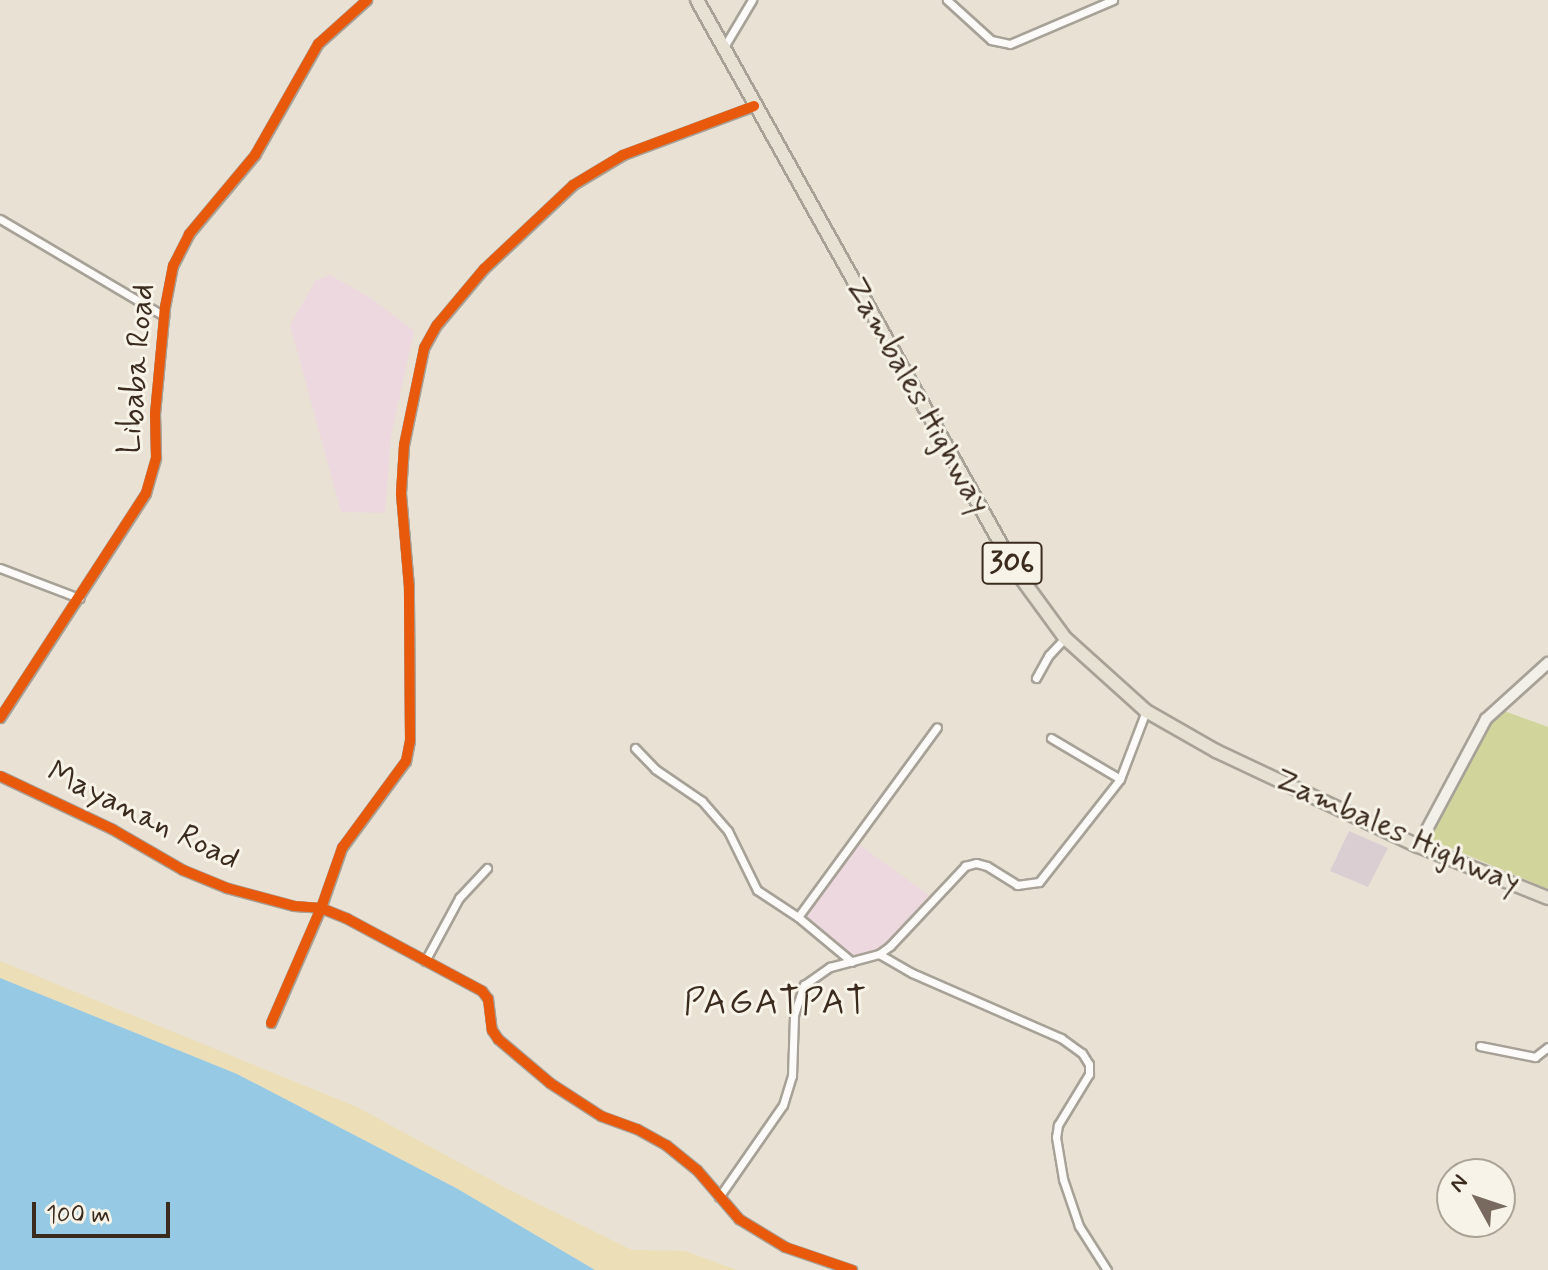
<!DOCTYPE html>
<style>
body{margin:0}
#map{position:relative;width:1548px;height:1270px;overflow:hidden;background:#e9e2d4;font-family:Mynerve,sans-serif}
div>[style]{position:absolute}
.built>*{inset:0;background:#ecd8de}
.industrial>*{inset:0;background:#daced3}
.green>*{inset:0;background:#d2d59b}
.sand>*{inset:0;background:#ecdeb6}
.water>*{inset:0;background:#96c9e4}
.roads{filter:drop-shadow(2px 0 #a7a197) drop-shadow(-2px 0 #a7a197) drop-shadow(0 2px #a7a197) drop-shadow(0 -2px #a7a197)}
.street>*{height:7px;margin:-3.5px;padding:0 3.5px;transform-origin:3.5px;border-radius:3.5px;background:#fcfbf9}
.secondary>*{height:10px;margin:-5px;padding:0 5px;transform-origin:5px;border-radius:5px;background:#f3f0ea}
.primary>*{height:12px;margin:-6px;padding:0 6px;transform-origin:6px;border-radius:6px;background:#e7e1d4}
.cycleway>*{height:10px;margin:-5px;padding:0 5px;transform-origin:5px;border-radius:5px;background:#e8590c}
span{translate:-50% -50%;white-space:nowrap;text-align:center;line-height:1.15;-webkit-text-stroke:6px #f7f3e8;paint-order:stroke}
.shield-label span{padding:2px 6px;background:#f7f3e8;border:2px solid;border-radius:6px;-webkit-text-stroke-width:0}
.shield-label{font-size:30px;color:#3b2a1e;font-weight:700}
.street-label{font-size:32px;color:#3b2a1e}
.quarter-label{font-size:36px;color:#3b2a1e;letter-spacing:2px}
.north{position:absolute;left:1436px;top:1158px;width:80px;height:80px;box-sizing:border-box;background:#f7f3e8;border:2px solid #aca397;border-radius:50%;rotate:310deg;font-size:22px;font-weight:700;line-height:32px;text-align:center;color:#3b2a1e}
.north::after{content:'';display:block;margin:auto;width:28px;height:36px;background:#786a5e;clip-path:polygon(50% 0,100% 100%,50% 72%,0 100%)}
.scale{position:absolute;left:32px;top:1202px;width:138px;height:36px;box-sizing:border-box;border:4px solid #3b2a1e;border-top:0;padding-left:10px;font-size:24px;line-height:28px;white-space:nowrap;color:#3b2a1e;-webkit-text-stroke:6px #f7f3e8;paint-order:stroke}
</style>
<div id="map">
<div class="built">
<div style="clip-path:polygon(330px 275px,371px 298px,414px 331px,391px 437px,385px 513px,341px 512px,290px 325px,316px 280px)"></div>
<div style="clip-path:polygon(854px 841px,929px 895px,886px 947px,862px 954px,853px 954px,800px 915px)"></div>
</div>
<div class="industrial">
<div style="clip-path:polygon(1349px 831px,1388px 848px,1368px 887px,1330px 871px)"></div>
</div>
<div class="green">
<div style="clip-path:polygon(1499px 709px,1548px 727px,1548px 889px,1429px 839px,1484px 725px)"></div>
</div>
<div class="sand">
<div style="clip-path:polygon(0 961px,357px 1107px,506px 1188px,632px 1250px,685px 1251px,737px 1270px,595px 1270px,456px 1188px,237px 1074px,0 978px)"></div>
</div>
<div class="water">
<div style="clip-path:polygon(0 978px,237px 1074px,456px 1188px,595px 1270px,0 1270px)"></div>
</div>
<div class="roads">
<div class="street">
<div style="left:947px;top:0;width:59px;rotate:42.3deg"></div>
<div style="left:991px;top:40px;width:19px;rotate:12deg"></div>
<div style="left:1010px;top:44px;width:112px;rotate:-23.1deg"></div>
<div style="left:724px;top:47px;width:55px;rotate:-59.2deg"></div>
<div style="left:0;top:219px;width:191px;rotate:30.6deg"></div>
<div style="left:0;top:568px;width:85px;rotate:20.8deg"></div>
<div style="left:1036px;top:678px;width:26px;rotate:-61deg"></div>
<div style="left:1049px;top:655px;width:23px;rotate:-47deg"></div>
<div style="left:0;top:718px;width:268px;rotate:-57deg"></div>
<div style="left:146px;top:493px;width:37px;rotate:-74deg"></div>
<div style="left:156px;top:457px;width:43px;rotate:-91.3deg"></div>
<div style="left:155px;top:414px;width:107px;rotate:-84.7deg"></div>
<div style="left:165px;top:307px;width:42px;rotate:-79deg"></div>
<div style="left:173px;top:266px;width:36px;rotate:-63deg"></div>
<div style="left:189px;top:234px;width:103px;rotate:-50.1deg"></div>
<div style="left:255px;top:155px;width:128px;rotate:-60.4deg"></div>
<div style="left:318px;top:44px;width:66px;rotate:-41.9deg"></div>
<div style="left:1051px;top:738px;width:80px;rotate:30.7deg"></div>
<div style="left:635px;top:748px;width:29px;rotate:46deg"></div>
<div style="left:655px;top:769px;width:57px;rotate:34.2deg"></div>
<div style="left:702px;top:801px;width:40px;rotate:49deg"></div>
<div style="left:728px;top:831px;width:66px;rotate:63.8deg"></div>
<div style="left:757px;top:890px;width:49px;rotate:33.4deg"></div>
<div style="left:798px;top:917px;width:70px;rotate:39.8deg"></div>
<div style="left:0;top:776px;width:124px;rotate:25.3deg"></div>
<div style="left:112px;top:829px;width:82px;rotate:30deg"></div>
<div style="left:183px;top:870px;width:48px;rotate:22.2deg"></div>
<div style="left:227px;top:888px;width:69px;rotate:15deg"></div>
<div style="left:294px;top:906px;width:27px;rotate:4deg"></div>
<div style="left:321px;top:908px;width:27px;rotate:22deg"></div>
<div style="left:346px;top:918px;width:154px;rotate:28.2deg"></div>
<div style="left:482px;top:991px;width:10px;rotate:53deg"></div>
<div style="left:488px;top:999px;width:31px;rotate:83deg"></div>
<div style="left:492px;top:1030px;width:11px;rotate:56deg"></div>
<div style="left:498px;top:1039px;width:68px;rotate:40.2deg"></div>
<div style="left:550px;top:1083px;width:61px;rotate:32.9deg"></div>
<div style="left:601px;top:1116px;width:38px;rotate:20deg"></div>
<div style="left:637px;top:1129px;width:33px;rotate:29deg"></div>
<div style="left:666px;top:1145px;width:40px;rotate:39deg"></div>
<div style="left:697px;top:1170px;width:65px;rotate:49.4deg"></div>
<div style="left:739px;top:1219px;width:54px;rotate:31.3deg"></div>
<div style="left:785px;top:1247px;width:71px;rotate:18.9deg"></div>
<div style="left:798px;top:917px;width:235px;rotate:-53.8deg"></div>
<div style="left:879px;top:954px;width:38px;rotate:30deg"></div>
<div style="left:912px;top:973px;width:163px;rotate:23.6deg"></div>
<div style="left:1061px;top:1038px;width:26px;rotate:36deg"></div>
<div style="left:1082px;top:1053px;width:13px;rotate:58deg"></div>
<div style="left:1089px;top:1064px;width:10px;rotate:90deg"></div>
<div style="left:1089px;top:1074px;width:60px;rotate:121.3deg"></div>
<div style="left:1058px;top:1125px;width:12px;rotate:99deg"></div>
<div style="left:1056px;top:1137px;width:43px;rotate:80.5deg"></div>
<div style="left:1063px;top:1179px;width:50px;rotate:71.2deg"></div>
<div style="left:1079px;top:1226px;width:52px;rotate:57.5deg"></div>
<div style="left:425px;top:961px;width:72px;rotate:-61.6deg"></div>
<div style="left:459px;top:898px;width:41px;rotate:-47deg"></div>
<div style="left:271px;top:1023px;width:125px;rotate:-66.5deg"></div>
<div style="left:321px;top:908px;width:64px;rotate:-70.7deg"></div>
<div style="left:342px;top:848px;width:108px;rotate:-53.7deg"></div>
<div style="left:406px;top:761px;width:20px;rotate:-79deg"></div>
<div style="left:410px;top:741px;width:154px;rotate:-90.4deg"></div>
<div style="left:409px;top:587px;width:94px;rotate:-94.9deg"></div>
<div style="left:401px;top:493px;width:48px;rotate:-86.4deg"></div>
<div style="left:404px;top:445px;width:99px;rotate:-78.3deg"></div>
<div style="left:424px;top:348px;width:26px;rotate:-61deg"></div>
<div style="left:437px;top:325px;width:73px;rotate:-50deg"></div>
<div style="left:484px;top:269px;width:122px;rotate:-43.3deg"></div>
<div style="left:573px;top:185px;width:58px;rotate:-31deg"></div>
<div style="left:623px;top:155px;width:140px;rotate:-20.5deg"></div>
<div style="left:1480px;top:1046px;width:56px;rotate:11.3deg"></div>
<div style="left:1535px;top:1057px;width:16px;rotate:-38deg"></div>
<div style="left:719px;top:1197px;width:112px;rotate:-55.2deg"></div>
<div style="left:783px;top:1105px;width:30px;rotate:-73deg"></div>
<div style="left:792px;top:1076px;width:61px;rotate:-88.1deg"></div>
<div style="left:794px;top:1015px;width:32px;rotate:-72deg"></div>
<div style="left:804px;top:985px;width:32px;rotate:-35deg"></div>
<div style="left:830px;top:967px;width:51px;rotate:-14.9deg"></div>
<div style="left:879px;top:954px;width:14px;rotate:-36deg"></div>
<div style="left:890px;top:946px;width:110px;rotate:-46.8deg"></div>
<div style="left:965px;top:866px;width:11px;rotate:-15deg"></div>
<div style="left:976px;top:863px;width:11px;rotate:15deg"></div>
<div style="left:987px;top:866px;width:36px;rotate:32deg"></div>
<div style="left:1017px;top:885px;width:22px;rotate:-8deg"></div>
<div style="left:1039px;top:882px;width:131px;rotate:-51.8deg"></div>
<div style="left:1120px;top:779px;width:73px;rotate:-69.1deg"></div>
</div>
<div class="secondary">
<div style="left:1418px;top:846px;width:144px;rotate:-61.8deg"></div>
<div style="left:1486px;top:719px;width:84px;rotate:-42.1deg"></div>
</div>
<div class="primary">
<div style="left:697px;top:0;width:654px;rotate:60.81deg"></div>
<div style="left:1016px;top:571px;width:83px;rotate:53.8deg"></div>
<div style="left:1065px;top:638px;width:109px;rotate:42deg"></div>
<div style="left:1146px;top:711px;width:81px;rotate:29.7deg"></div>
<div style="left:1216px;top:751px;width:223px;rotate:25.2deg"></div>
<div style="left:1418px;top:846px;width:140px;rotate:21.8deg"></div>
</div>
</div>
<div class="cycleway">
<div style="left:0;top:718px;width:268px;rotate:-57deg"></div>
<div style="left:146px;top:493px;width:37px;rotate:-74deg"></div>
<div style="left:156px;top:457px;width:43px;rotate:-91.3deg"></div>
<div style="left:155px;top:414px;width:107px;rotate:-84.7deg"></div>
<div style="left:165px;top:307px;width:42px;rotate:-79deg"></div>
<div style="left:173px;top:266px;width:36px;rotate:-63deg"></div>
<div style="left:189px;top:234px;width:103px;rotate:-50.1deg"></div>
<div style="left:255px;top:155px;width:128px;rotate:-60.4deg"></div>
<div style="left:318px;top:44px;width:66px;rotate:-41.9deg"></div>
<div style="left:0;top:776px;width:124px;rotate:25.3deg"></div>
<div style="left:112px;top:829px;width:82px;rotate:30deg"></div>
<div style="left:183px;top:870px;width:48px;rotate:22.2deg"></div>
<div style="left:227px;top:888px;width:69px;rotate:15deg"></div>
<div style="left:294px;top:906px;width:27px;rotate:4deg"></div>
<div style="left:321px;top:908px;width:27px;rotate:22deg"></div>
<div style="left:346px;top:918px;width:154px;rotate:28.2deg"></div>
<div style="left:482px;top:991px;width:10px;rotate:53deg"></div>
<div style="left:488px;top:999px;width:31px;rotate:83deg"></div>
<div style="left:492px;top:1030px;width:11px;rotate:56deg"></div>
<div style="left:498px;top:1039px;width:68px;rotate:40.2deg"></div>
<div style="left:550px;top:1083px;width:61px;rotate:32.9deg"></div>
<div style="left:601px;top:1116px;width:38px;rotate:20deg"></div>
<div style="left:637px;top:1129px;width:33px;rotate:29deg"></div>
<div style="left:666px;top:1145px;width:40px;rotate:39deg"></div>
<div style="left:697px;top:1170px;width:65px;rotate:49.4deg"></div>
<div style="left:739px;top:1219px;width:54px;rotate:31.3deg"></div>
<div style="left:785px;top:1247px;width:71px;rotate:18.9deg"></div>
<div style="left:271px;top:1023px;width:125px;rotate:-66.5deg"></div>
<div style="left:321px;top:908px;width:64px;rotate:-70.7deg"></div>
<div style="left:342px;top:848px;width:108px;rotate:-53.7deg"></div>
<div style="left:406px;top:761px;width:20px;rotate:-79deg"></div>
<div style="left:410px;top:741px;width:154px;rotate:-90.4deg"></div>
<div style="left:409px;top:587px;width:94px;rotate:-94.9deg"></div>
<div style="left:401px;top:493px;width:48px;rotate:-86.4deg"></div>
<div style="left:404px;top:445px;width:99px;rotate:-78.3deg"></div>
<div style="left:424px;top:348px;width:26px;rotate:-61deg"></div>
<div style="left:437px;top:325px;width:73px;rotate:-50deg"></div>
<div style="left:484px;top:269px;width:122px;rotate:-43.3deg"></div>
<div style="left:573px;top:185px;width:58px;rotate:-31deg"></div>
<div style="left:623px;top:155px;width:140px;rotate:-20.5deg"></div>
</div>
<div class="shield-label">
<span style="left:1012px;top:563px">306</span>
</div>
<div class="street-label">
<span style="left:137px;top:369px;rotate:-85deg">Libaba Road</span>
<span style="left:917px;top:396px;rotate:61deg">Zambales Highway</span>
<span style="left:143px;top:816px;rotate:26deg">Mayanan Road</span>
<span style="left:1397px;top:832px;rotate:24deg">Zambales Highway</span>
</div>
<div class="quarter-label">
<span style="left:776px;top:1004px">PAGATPAT</span>
</div>
<div class="north">N</div>
<div class="scale">100 m</div>
</div>
